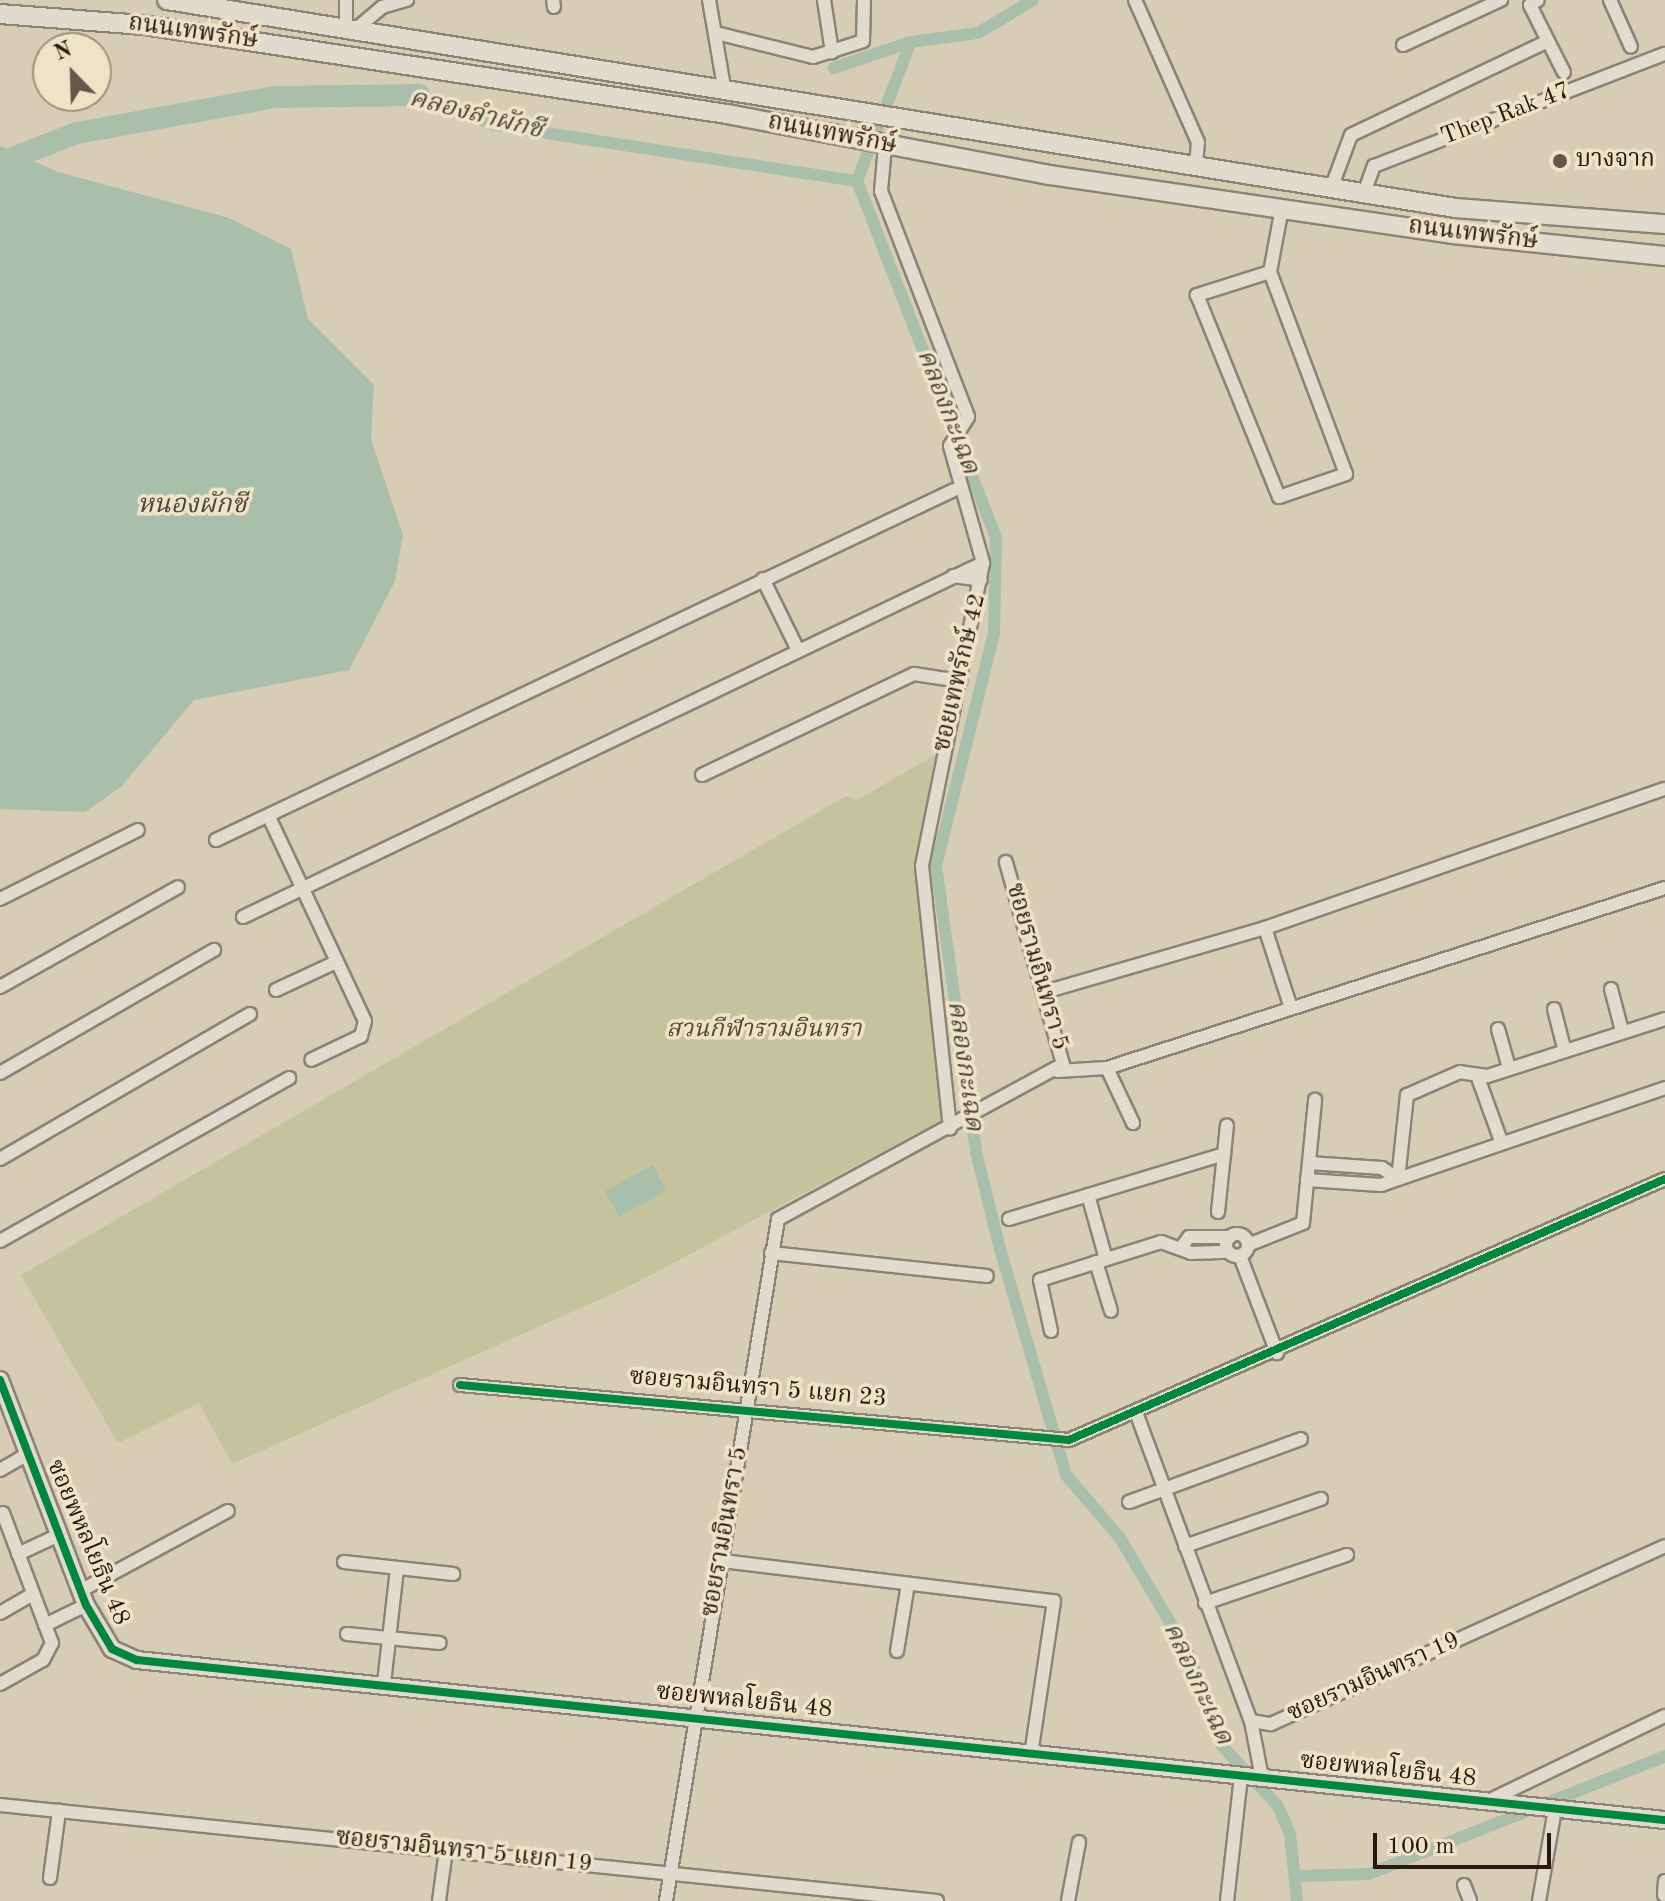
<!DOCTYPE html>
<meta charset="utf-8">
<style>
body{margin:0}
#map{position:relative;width:1665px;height:1901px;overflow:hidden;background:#d7cdb5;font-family:"Old Standard TT","Noto Serif Thai",serif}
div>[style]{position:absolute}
.green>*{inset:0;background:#c3c49d}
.water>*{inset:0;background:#aabeac}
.canal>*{height:12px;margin:-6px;padding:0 6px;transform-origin:6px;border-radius:6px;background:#aabeac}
.river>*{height:22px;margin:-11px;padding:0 11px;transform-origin:11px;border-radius:11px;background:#aabeac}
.roads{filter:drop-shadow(2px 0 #8b8375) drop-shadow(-2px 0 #8b8375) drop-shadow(0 2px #8b8375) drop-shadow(0 -2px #8b8375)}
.minor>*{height:12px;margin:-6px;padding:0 6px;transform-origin:6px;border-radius:6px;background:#e0dbce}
.minor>.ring{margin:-6px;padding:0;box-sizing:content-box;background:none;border:12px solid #e0dbce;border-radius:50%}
.tertiary>*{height:16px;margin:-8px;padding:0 8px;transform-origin:8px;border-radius:8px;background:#e0dbce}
.secondary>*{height:18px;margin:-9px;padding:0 9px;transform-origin:9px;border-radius:9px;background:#e0dbce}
.cycleway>*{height:8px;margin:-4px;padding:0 4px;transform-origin:4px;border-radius:4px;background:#00873e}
.dots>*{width:22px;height:22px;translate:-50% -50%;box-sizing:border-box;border:4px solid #efe2c5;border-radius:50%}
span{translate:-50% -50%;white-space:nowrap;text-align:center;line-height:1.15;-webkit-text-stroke:7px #efe2c5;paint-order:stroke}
.street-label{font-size:24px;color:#281811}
.poi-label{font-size:24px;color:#281811}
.left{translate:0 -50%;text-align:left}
.park-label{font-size:24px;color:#514a35;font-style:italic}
.water-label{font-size:26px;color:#49483e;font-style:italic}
.north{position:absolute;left:32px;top:32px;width:80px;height:80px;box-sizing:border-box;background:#efe2c5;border:2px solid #9f917d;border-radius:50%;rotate:337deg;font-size:22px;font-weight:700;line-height:32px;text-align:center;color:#281811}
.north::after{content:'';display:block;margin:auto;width:28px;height:36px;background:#65574a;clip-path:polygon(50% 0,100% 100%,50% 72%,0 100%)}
.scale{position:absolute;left:1373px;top:1833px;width:178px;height:36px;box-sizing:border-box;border:4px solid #281811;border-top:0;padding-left:10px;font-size:24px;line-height:28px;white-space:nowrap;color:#281811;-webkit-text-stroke:6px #efe2c5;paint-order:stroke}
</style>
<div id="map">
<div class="green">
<div style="clip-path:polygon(935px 755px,917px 865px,945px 1118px,634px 1284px,232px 1464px,199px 1403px,118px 1443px,21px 1275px,846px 796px,857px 800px)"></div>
</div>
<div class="water">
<div style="clip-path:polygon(0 146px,58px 172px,229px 218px,291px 249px,308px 319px,374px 385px,371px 439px,403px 535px,395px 581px,349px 670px,194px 700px,121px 787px,85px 812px,0 809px)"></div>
<div style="clip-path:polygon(653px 1165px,666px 1191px,619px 1217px,605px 1191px)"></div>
</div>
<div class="canal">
<div style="left:834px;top:68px;width:81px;rotate:-18.7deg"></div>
<div style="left:911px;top:42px;width:68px;rotate:-7.7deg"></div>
<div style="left:978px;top:33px;width:64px;rotate:-31deg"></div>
<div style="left:419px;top:95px;width:81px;rotate:21.8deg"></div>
<div style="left:494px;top:125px;width:367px;rotate:8.8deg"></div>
<div style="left:857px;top:181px;width:149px;rotate:-68.8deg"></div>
<div style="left:857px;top:181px;width:382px;rotate:68.7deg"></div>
<div style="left:996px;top:537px;width:96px;rotate:91.2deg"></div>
<div style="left:994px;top:633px;width:240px;rotate:104deg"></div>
<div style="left:936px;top:866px;width:289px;rotate:82deg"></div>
<div style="left:976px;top:1152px;width:100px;rotate:76.1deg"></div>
<div style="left:1000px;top:1249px;width:235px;rotate:73.7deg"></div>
<div style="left:1066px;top:1475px;width:83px;rotate:49.4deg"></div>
<div style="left:1120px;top:1538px;width:135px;rotate:59.3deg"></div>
<div style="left:1189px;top:1654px;width:98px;rotate:70.3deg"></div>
<div style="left:1222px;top:1746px;width:82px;rotate:47deg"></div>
<div style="left:1278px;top:1806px;width:30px;rotate:67deg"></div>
<div style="left:1290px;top:1834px;width:67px;rotate:84deg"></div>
<div style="left:1297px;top:1876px;width:72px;rotate:-1.6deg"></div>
<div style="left:1369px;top:1874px;width:319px;rotate:-21.7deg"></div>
</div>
<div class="river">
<div style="left:0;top:163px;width:83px;rotate:-21.3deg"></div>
<div style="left:77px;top:133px;width:202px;rotate:-10.3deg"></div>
<div style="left:276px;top:97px;width:143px;rotate:-0.8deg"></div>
</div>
<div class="roads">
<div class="minor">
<div style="left:553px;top:0;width:7px;rotate:82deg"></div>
<div style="left:709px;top:0;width:88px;rotate:80.2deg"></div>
<div style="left:824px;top:0;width:53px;rotate:81.3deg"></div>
<div style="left:1135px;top:0;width:155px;rotate:66.1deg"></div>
<div style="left:1198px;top:142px;width:23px;rotate:95deg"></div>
<div style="left:1610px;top:0;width:51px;rotate:65.9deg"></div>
<div style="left:346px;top:28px;width:28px;rotate:-90deg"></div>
<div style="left:356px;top:29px;width:34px;rotate:-40deg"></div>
<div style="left:382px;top:7px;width:26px;rotate:-16deg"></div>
<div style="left:716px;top:33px;width:100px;rotate:13.9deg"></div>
<div style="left:813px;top:57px;width:52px;rotate:-17.7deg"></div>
<div style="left:863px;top:41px;width:41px;rotate:-88.6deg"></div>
<div style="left:1548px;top:41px;width:35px;rotate:63deg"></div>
<div style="left:1403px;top:45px;width:108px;rotate:-24.7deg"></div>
<div style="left:885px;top:146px;width:45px;rotate:95.1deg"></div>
<div style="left:881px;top:191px;width:242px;rotate:68.9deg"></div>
<div style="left:968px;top:417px;width:34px;rotate:122deg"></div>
<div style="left:950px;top:446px;width:122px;rotate:74.2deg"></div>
<div style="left:983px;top:563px;width:309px;rotate:101.4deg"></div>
<div style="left:922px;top:866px;width:264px;rotate:83.9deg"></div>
<div style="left:1332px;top:186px;width:54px;rotate:-69.6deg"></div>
<div style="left:1351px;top:135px;width:218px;rotate:-25.5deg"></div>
<div style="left:1548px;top:41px;width:40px;rotate:-116.6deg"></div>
<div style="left:1530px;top:5px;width:9px;rotate:-32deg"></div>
<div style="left:1364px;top:193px;width:29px;rotate:-70deg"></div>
<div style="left:1374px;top:166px;width:312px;rotate:-21.1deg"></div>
<div style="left:1270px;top:272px;width:77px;rotate:162.5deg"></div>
<div style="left:1197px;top:295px;width:218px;rotate:67.9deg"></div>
<div style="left:1279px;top:497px;width:71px;rotate:-18.9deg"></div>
<div style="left:1346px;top:474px;width:216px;rotate:-110.6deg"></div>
<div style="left:1270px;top:272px;width:65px;rotate:-79.4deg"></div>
<div style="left:953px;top:576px;width:28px;rotate:8deg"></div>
<div style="left:763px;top:579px;width:79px;rotate:63.8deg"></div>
<div style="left:702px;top:775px;width:235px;rotate:-25.5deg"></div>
<div style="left:914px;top:674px;width:47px;rotate:8.7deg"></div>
<div style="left:269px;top:817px;width:225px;rotate:64.8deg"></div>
<div style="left:365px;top:1021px;width:16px;rotate:105deg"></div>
<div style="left:361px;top:1036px;width:55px;rotate:154.4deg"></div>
<div style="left:216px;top:840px;width:817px;rotate:-25.37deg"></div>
<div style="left:0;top:899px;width:154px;rotate:-26.6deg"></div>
<div style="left:243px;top:917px;width:820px;rotate:-25.57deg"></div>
<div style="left:1265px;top:928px;width:84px;rotate:72deg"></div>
<div style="left:0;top:987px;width:204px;rotate:-29.3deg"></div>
<div style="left:1611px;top:989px;width:43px;rotate:75.3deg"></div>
<div style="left:276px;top:990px;width:66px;rotate:-25deg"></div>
<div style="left:1048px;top:991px;width:226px;rotate:-16.2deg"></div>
<div style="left:1265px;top:928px;width:423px;rotate:-19.2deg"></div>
<div style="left:1554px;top:1009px;width:40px;rotate:75.6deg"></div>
<div style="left:1665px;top:1019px;width:187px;rotate:162.2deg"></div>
<div style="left:1487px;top:1076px;width:27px;rotate:-172deg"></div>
<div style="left:1460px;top:1072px;width:58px;rotate:156.5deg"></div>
<div style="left:1407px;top:1095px;width:84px;rotate:96.1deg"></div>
<div style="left:1398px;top:1179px;width:282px;rotate:-18.8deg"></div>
<div style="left:1498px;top:1029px;width:41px;rotate:74.2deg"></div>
<div style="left:1107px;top:1068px;width:61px;rotate:64.7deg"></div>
<div style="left:1058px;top:1071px;width:49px;rotate:-3.5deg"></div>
<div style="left:1107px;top:1068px;width:586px;rotate:-17.88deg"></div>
<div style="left:0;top:1073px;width:247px;rotate:-29.9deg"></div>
<div style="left:1477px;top:1075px;width:70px;rotate:70deg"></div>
<div style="left:0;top:1159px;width:289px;rotate:-30.1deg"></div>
<div style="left:1309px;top:1163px;width:73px;rotate:3.9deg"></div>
<div style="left:1382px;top:1168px;width:19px;rotate:35deg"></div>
<div style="left:1307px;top:1180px;width:74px;rotate:3.9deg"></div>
<div style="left:1381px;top:1185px;width:18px;rotate:-19deg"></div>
<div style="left:1088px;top:1195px;width:66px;rotate:74.3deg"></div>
<div style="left:1218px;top:1212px;width:87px;rotate:-84.1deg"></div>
<div style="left:1009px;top:1219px;width:225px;rotate:-16.8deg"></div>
<div class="ring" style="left:1226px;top:1234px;width:10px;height:10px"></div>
<div style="left:0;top:1241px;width:332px;rotate:-29.4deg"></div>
<div style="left:1183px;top:1245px;width:10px;rotate:-53deg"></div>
<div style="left:1189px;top:1237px;width:41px"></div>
<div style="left:1248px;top:1245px;width:59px;rotate:-21.8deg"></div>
<div style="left:1303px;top:1223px;width:124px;rotate:-84.4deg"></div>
<div style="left:771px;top:1253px;width:217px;rotate:6.1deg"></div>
<div style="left:1240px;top:1256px;width:104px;rotate:69.1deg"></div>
<div style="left:1096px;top:1262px;width:51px;rotate:73deg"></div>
<div style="left:1051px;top:1331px;width:52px;rotate:-102.2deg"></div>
<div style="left:1040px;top:1280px;width:127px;rotate:-17.4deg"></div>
<div style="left:1161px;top:1242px;width:32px;rotate:20deg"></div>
<div style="left:1191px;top:1253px;width:37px;rotate:-2deg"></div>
<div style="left:460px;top:1385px;width:611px;rotate:5.16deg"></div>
<div style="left:1069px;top:1440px;width:651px;rotate:-23.65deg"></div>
<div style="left:1137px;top:1415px;width:327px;rotate:69.6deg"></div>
<div style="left:1251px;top:1721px;width:58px;rotate:79.1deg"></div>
<div style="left:0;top:1470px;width:32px;rotate:-30deg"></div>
<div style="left:1129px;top:1502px;width:183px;rotate:-20.1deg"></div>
<div style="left:1185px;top:1546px;width:144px;rotate:-19.1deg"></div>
<div style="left:18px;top:1554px;width:45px;rotate:-24.9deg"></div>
<div style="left:722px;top:1561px;width:334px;rotate:6.9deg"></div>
<div style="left:1054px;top:1601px;width:155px;rotate:98.5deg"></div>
<div style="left:344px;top:1562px;width:110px;rotate:6.3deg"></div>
<div style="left:80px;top:1591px;width:168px;rotate:-28.4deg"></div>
<div style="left:1205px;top:1603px;width:150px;rotate:-18.7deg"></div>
<div style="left:0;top:1613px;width:38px;rotate:-30deg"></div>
<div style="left:45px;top:1625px;width:46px;rotate:-26deg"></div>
<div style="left:347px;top:1634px;width:93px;rotate:5.5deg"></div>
<div style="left:897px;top:1651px;width:68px;rotate:-80.7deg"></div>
<div style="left:384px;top:1683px;width:115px;rotate:-83.5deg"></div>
<div style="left:0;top:1684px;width:49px;rotate:-29.2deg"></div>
<div style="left:43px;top:1660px;width:19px;rotate:-62deg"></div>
<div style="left:52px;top:1643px;width:139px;rotate:-110.7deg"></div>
<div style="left:1251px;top:1721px;width:20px;rotate:9deg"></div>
<div style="left:1271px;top:1724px;width:432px;rotate:-24.3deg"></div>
<div style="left:1488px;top:1801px;width:196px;rotate:-25.7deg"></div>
<div style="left:0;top:1805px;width:942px;rotate:5.85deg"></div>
<div style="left:50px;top:1878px;width:68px;rotate:-82.3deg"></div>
<div style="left:1464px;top:1885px;width:17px;rotate:69deg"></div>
<div style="left:1664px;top:1895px;width:14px;rotate:-86deg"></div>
<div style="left:439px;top:1901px;width:51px;rotate:-82.2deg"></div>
<div style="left:666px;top:1901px;width:691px;rotate:-80.67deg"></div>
<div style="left:778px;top:1219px;width:324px;rotate:-28.5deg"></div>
<div style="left:1063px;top:1064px;width:210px;rotate:-105.8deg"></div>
<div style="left:1068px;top:1901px;width:60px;rotate:-79.4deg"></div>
<div style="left:1227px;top:1901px;width:126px;rotate:-83.6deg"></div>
<div style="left:1539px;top:1901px;width:93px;rotate:-80.1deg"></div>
</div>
<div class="tertiary">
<div style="left:0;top:1380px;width:241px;rotate:69.1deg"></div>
<div style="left:86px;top:1605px;width:51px;rotate:59.4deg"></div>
<div style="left:112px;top:1649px;width:27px;rotate:24deg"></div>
<div style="left:137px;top:1660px;width:1536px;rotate:5.98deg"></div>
</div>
<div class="secondary">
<div style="left:167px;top:0;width:1305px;rotate:9.17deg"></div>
<div style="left:1455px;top:208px;width:211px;rotate:4.4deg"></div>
<div style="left:0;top:14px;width:144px;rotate:4.4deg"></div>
<div style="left:144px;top:25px;width:590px;rotate:8.68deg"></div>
<div style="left:727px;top:114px;width:328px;rotate:10.7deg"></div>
<div style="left:1049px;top:175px;width:407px;rotate:8.3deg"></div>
<div style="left:1452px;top:234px;width:214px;rotate:5.9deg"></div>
</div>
</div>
<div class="cycleway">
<div style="left:0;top:1380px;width:241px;rotate:69.1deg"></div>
<div style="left:86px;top:1605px;width:51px;rotate:59.4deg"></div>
<div style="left:112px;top:1649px;width:27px;rotate:24deg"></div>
<div style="left:137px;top:1660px;width:1536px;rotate:5.98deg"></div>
<div style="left:460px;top:1385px;width:611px;rotate:5.16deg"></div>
<div style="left:1069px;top:1440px;width:651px;rotate:-23.65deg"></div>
</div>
<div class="dots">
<div style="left:1560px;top:161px;background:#65574a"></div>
</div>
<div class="street-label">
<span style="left:193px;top:33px;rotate:8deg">ถนนเทพรักษ์</span>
<span style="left:1506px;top:115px;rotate:-21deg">Thep Rak 47</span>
<span style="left:832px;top:135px;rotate:11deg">ถนนเทพรักษ์</span>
<span style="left:1473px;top:235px;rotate:7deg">ถนนเทพรักษ์</span>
<span style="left:961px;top:673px;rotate:-77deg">ซอยเทพรักษ์ 42</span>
<span style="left:1036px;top:967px;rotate:74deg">ซอยรามอินทรา 5</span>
<span style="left:758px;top:1389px;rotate:5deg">ซอยรามอินทรา 5 แยก 23</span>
<span style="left:726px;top:1532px;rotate:-80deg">ซอยรามอินทรา 5</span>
<span style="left:87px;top:1543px;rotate:67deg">ซอยพหลโยธิน 48</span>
<span style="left:1374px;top:1678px;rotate:-24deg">ซอยรามอินทรา 19</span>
<span style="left:744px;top:1702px;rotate:6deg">ซอยพหลโยธิน 48</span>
<span style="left:1388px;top:1771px;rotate:6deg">ซอยพหลโยธิน 48</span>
<span style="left:464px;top:1852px;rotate:6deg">ซอยรามอินทรา 5 แยก 19</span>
</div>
<div class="poi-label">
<span class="left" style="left:1576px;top:161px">บางจาก</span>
</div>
<div class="park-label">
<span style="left:764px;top:1031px">สวนกีฬารามอินทรา</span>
</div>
<div class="water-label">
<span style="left:476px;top:115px;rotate:14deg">คลองลำผักชี</span>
<span style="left:947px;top:412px;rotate:69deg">คลองกะเฉด</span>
<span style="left:192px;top:506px">หนองผักชี</span>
<span style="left:964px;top:1066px;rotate:82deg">คลองกะเฉด</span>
<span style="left:1197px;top:1684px;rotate:65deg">คลองกะเฉด</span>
</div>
<div class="north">N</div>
<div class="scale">100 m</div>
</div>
